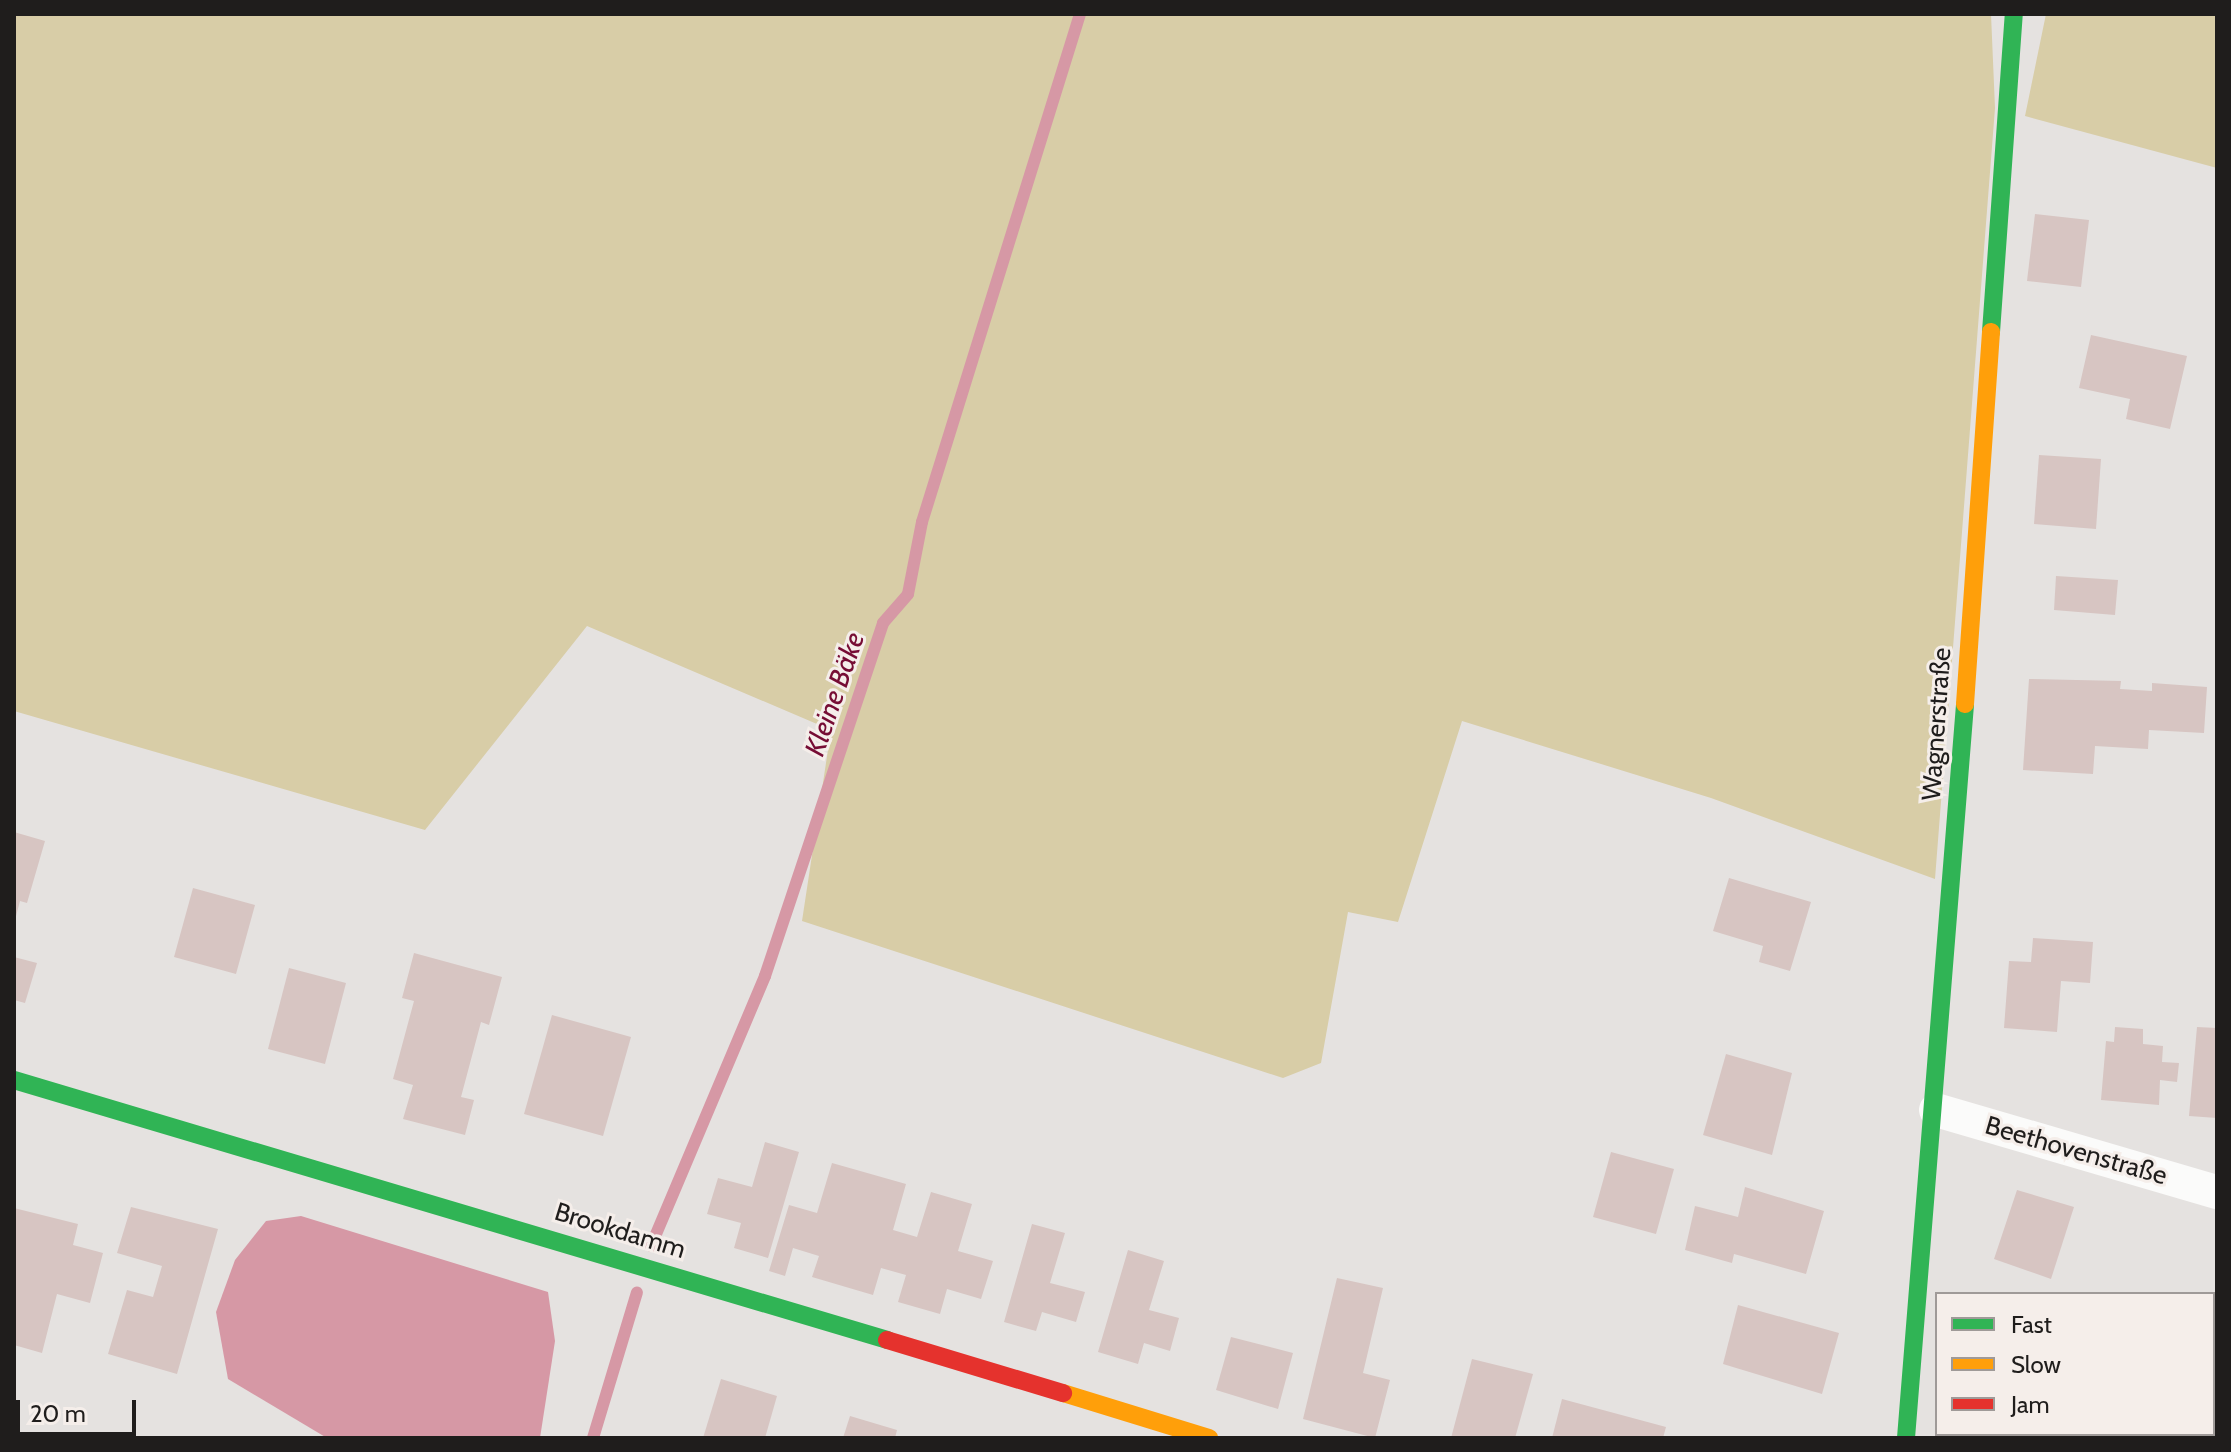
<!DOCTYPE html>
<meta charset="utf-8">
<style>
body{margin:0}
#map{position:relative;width:2231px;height:1452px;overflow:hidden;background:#e5e2e0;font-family:Cabin,sans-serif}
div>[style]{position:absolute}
.green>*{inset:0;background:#d8cda7}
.water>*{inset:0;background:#d698a5}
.stream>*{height:12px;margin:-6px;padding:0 6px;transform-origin:6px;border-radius:6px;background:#d698a5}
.building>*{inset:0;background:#d7c5c2}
.street>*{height:34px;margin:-17px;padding:0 17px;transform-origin:17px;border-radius:17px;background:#fbfbfa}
.fast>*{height:18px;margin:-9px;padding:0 9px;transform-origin:9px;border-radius:9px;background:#30b455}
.slow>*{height:18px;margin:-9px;padding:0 9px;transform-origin:9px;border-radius:9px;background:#ff9f0a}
.jam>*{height:18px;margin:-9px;padding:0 9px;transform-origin:9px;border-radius:9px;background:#e5322d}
span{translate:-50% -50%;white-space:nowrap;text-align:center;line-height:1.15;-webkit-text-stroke:6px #f5eeea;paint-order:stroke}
.street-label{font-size:26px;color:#1f1d1c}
.water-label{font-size:28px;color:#760c34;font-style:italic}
.frame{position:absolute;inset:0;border:16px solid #1f1d1c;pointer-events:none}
.legend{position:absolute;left:1935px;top:1292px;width:280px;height:144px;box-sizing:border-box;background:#f5eeea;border:2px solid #9f9a98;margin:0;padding:10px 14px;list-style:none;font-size:24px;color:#1f1d1c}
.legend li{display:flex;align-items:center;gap:16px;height:40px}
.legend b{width:40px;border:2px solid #9f9a98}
.scale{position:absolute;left:16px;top:1400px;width:120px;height:36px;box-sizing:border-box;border:4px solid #1f1d1c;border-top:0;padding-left:10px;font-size:24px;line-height:28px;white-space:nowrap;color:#1f1d1c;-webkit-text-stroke:6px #f5eeea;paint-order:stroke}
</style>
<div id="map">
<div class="green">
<div style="clip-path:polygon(14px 14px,1991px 14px,1995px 108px,1935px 879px,1711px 798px,1462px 721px,1398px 922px,1348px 912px,1321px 1063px,1283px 1078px,802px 921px,831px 730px,587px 626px,425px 830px,14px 711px)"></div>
<div style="clip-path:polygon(2046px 14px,2217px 14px,2217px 168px,2025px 116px)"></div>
</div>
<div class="water">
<div style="clip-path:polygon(301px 1216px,548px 1292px,555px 1341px,540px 1438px,327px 1438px,228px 1379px,216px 1312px,235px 1260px,266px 1221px)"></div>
</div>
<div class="stream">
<div style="left:651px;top:1246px;width:293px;rotate:-67.1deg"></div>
<div style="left:765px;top:976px;width:372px;rotate:-71.5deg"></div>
<div style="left:883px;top:623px;width:38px;rotate:-49deg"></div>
<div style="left:908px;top:594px;width:73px;rotate:-79deg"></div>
<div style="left:922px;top:522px;width:532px;rotate:-72.72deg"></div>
<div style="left:593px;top:1438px;width:152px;rotate:-73.2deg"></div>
</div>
<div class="building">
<div style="clip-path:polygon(2035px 214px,2089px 220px,2081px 287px,2027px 281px)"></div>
<div style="clip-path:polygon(2091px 335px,2187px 356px,2170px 429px,2126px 419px,2130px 399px,2079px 388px)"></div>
<div style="clip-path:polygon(2039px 455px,2101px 459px,2096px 529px,2034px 524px)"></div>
<div style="clip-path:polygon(2056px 576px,2118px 580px,2115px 615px,2054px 610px)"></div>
<div style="clip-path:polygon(2029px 679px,2121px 681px,2120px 689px,2152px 691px,2152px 683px,2207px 687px,2204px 733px,2149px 730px,2148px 749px,2095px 746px,2093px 774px,2023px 770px)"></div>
<div style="clip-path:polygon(14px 832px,45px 841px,27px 903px,20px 901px,15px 920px)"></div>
<div style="clip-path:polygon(1729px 878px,1811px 902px,1790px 971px,1759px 962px,1763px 946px,1713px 931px)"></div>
<div style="clip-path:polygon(193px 888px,255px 905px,236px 974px,174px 957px)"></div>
<div style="clip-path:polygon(2033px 938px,2093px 942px,2090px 983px,2061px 981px,2057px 1032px,2004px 1028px,2009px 961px,2031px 962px)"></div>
<div style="clip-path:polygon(414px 953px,502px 977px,489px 1025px,481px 1022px,461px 1097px,474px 1100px,465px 1135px,403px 1119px,413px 1085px,393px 1079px,414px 1001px,402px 998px)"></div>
<div style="clip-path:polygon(14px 957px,37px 963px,25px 1003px,14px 1000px)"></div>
<div style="clip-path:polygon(289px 968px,346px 983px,325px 1064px,268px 1049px)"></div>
<div style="clip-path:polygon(552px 1015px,631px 1037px,603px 1136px,524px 1114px)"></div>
<div style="clip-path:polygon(2115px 1027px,2143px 1029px,2143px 1044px,2163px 1046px,2162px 1062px,2179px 1063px,2177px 1082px,2160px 1080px,2159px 1105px,2101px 1100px,2106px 1041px,2114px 1042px)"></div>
<div style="clip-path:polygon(2197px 1027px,2217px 1028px,2217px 1118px,2189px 1116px)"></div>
<div style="clip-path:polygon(1726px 1054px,1792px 1073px,1772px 1155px,1703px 1135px)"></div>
<div style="clip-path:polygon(765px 1142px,799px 1152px,768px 1258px,734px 1248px,741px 1223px,707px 1214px,718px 1178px,752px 1187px)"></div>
<div style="clip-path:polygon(1611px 1152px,1674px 1169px,1656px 1234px,1593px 1217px)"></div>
<div style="clip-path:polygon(832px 1163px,906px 1184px,893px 1230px,917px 1237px,931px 1192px,972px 1204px,958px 1251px,993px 1261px,981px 1299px,947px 1289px,940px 1314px,898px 1302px,906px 1275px,881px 1268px,873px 1295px,812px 1277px,819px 1256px,793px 1248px,785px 1276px,769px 1271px,789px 1205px,817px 1213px)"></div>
<div style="clip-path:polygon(1745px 1187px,1824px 1211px,1806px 1274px,1734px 1254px,1732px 1263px,1685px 1250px,1695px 1206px,1738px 1217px)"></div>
<div style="clip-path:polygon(2017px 1190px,2074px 1207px,2051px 1279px,1994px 1259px)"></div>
<div style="clip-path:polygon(131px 1207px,218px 1229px,177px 1374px,108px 1354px,127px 1290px,153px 1297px,162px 1266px,117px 1253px)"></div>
<div style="clip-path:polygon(14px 1208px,78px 1224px,73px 1245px,103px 1253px,90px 1303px,57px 1294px,42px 1353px,14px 1345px)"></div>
<div style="clip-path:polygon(1032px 1224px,1065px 1233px,1050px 1283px,1085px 1292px,1076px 1322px,1042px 1312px,1036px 1331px,1004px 1322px)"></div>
<div style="clip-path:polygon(1128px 1250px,1164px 1261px,1149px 1310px,1179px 1318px,1170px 1351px,1144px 1343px,1138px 1364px,1098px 1352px)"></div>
<div style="clip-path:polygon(1337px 1278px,1383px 1288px,1363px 1373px,1390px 1380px,1375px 1438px,1303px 1419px)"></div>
<div style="clip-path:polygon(1738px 1305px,1839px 1333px,1822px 1394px,1723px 1364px)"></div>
<div style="clip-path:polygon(2213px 1321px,2217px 1321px,2217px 1404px,2213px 1404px)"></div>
<div style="clip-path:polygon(1231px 1337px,1293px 1353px,1278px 1409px,1216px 1390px)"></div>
<div style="clip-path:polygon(1472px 1359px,1533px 1374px,1515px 1438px,1451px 1438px)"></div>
<div style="clip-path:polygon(721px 1379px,777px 1396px,765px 1438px,703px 1438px)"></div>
<div style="clip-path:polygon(1562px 1399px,1666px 1427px,1663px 1438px,1552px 1438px)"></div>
<div style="clip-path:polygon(850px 1416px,897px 1430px,895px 1438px,843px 1438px)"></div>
<div style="clip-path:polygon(1989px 1434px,2057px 1434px,2056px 1438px)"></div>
</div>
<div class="street">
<div style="left:1936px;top:1110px;width:293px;rotate:16.3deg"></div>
</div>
<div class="fast">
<div style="left:1991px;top:332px;width:319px;rotate:-85.9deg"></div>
<div style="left:14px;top:1080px;width:911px;rotate:16.58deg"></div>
<div style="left:1906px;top:1438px;width:736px;rotate:-85.4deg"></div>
</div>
<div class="slow">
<div style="left:1965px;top:704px;width:373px;rotate:-86deg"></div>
<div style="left:1063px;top:1393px;width:153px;rotate:17.1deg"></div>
</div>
<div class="jam">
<div style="left:887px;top:1340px;width:184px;rotate:16.8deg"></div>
</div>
<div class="street-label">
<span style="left:1937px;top:724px;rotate:-86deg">Wagnerstraße</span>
<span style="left:2076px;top:1151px;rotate:16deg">Beethovenstraße</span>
<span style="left:620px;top:1231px;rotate:17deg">Brookdamm</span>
</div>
<div class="water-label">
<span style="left:834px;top:694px;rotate:-71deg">Kleine Bäke</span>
</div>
<div class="frame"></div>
<ul class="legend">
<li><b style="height:10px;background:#30b455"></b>Fast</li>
<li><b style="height:10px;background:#ff9f0a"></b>Slow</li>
<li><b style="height:10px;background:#e5322d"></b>Jam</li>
</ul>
<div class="scale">20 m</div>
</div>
